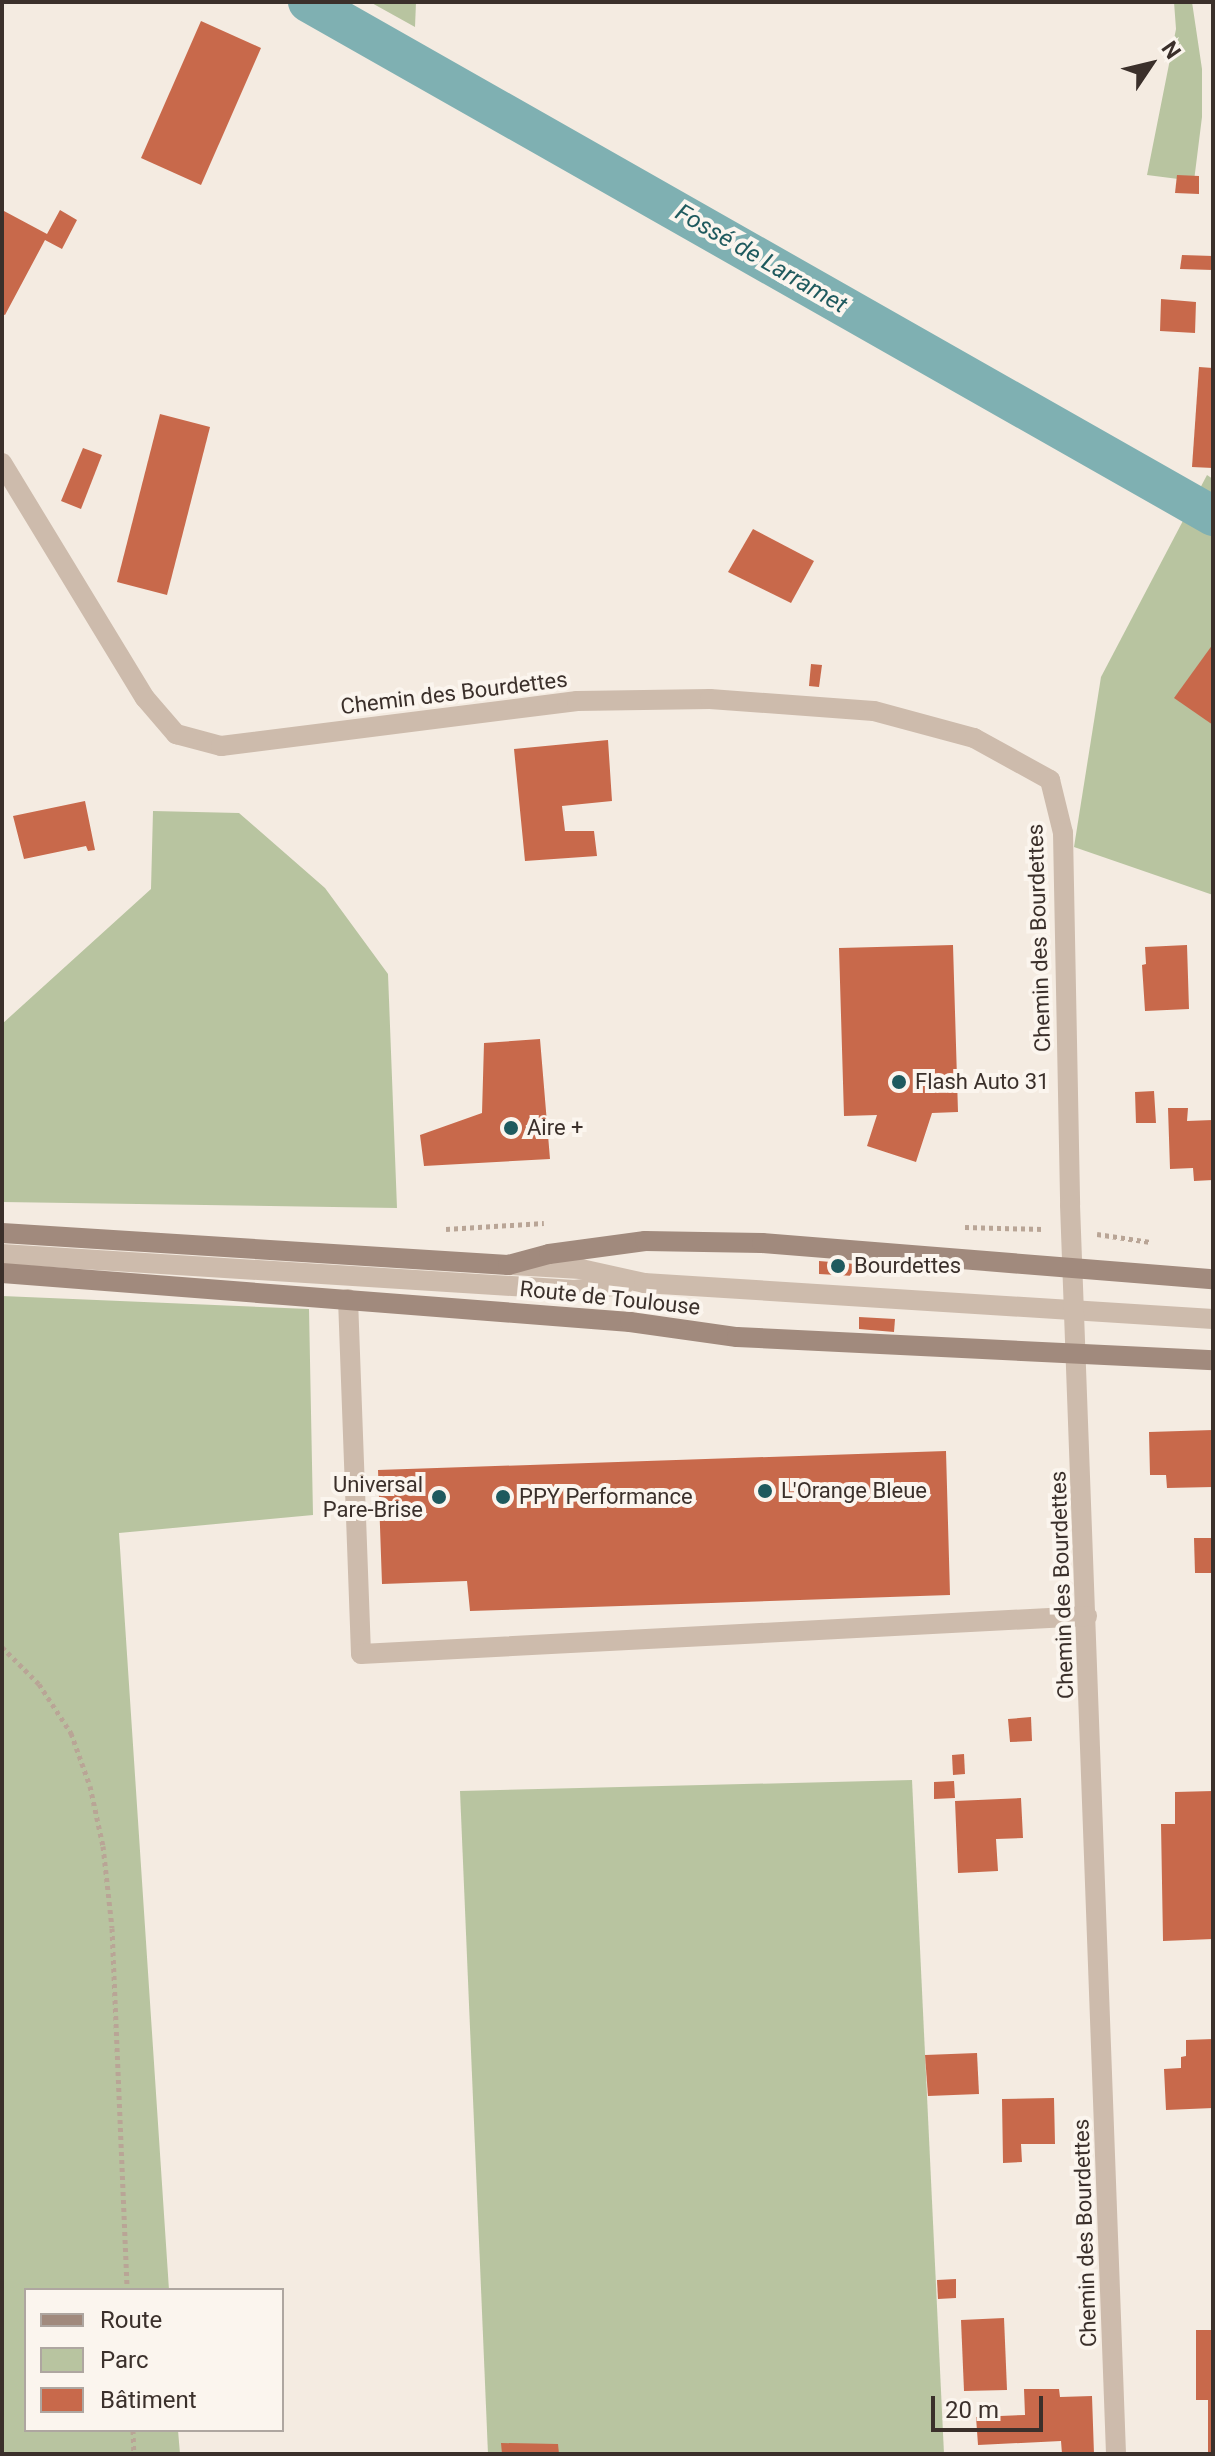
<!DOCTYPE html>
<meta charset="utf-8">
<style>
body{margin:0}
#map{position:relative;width:1215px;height:2456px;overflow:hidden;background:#f4ebe1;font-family:Roboto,sans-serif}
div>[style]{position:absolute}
.green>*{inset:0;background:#b8c4a0}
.canal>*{height:40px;margin:-20px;padding:0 20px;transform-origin:20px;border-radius:20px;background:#7fb0b2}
.building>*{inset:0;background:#c8694b}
.path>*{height:5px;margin-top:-2.5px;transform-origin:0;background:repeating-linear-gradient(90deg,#b9a596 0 4px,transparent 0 8px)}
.lane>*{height:20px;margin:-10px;padding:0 10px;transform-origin:10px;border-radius:10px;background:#cdbbac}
.street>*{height:20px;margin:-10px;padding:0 10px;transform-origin:10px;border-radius:10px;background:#cdbbac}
.secondary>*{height:20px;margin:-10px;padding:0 10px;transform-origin:10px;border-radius:10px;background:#a18a7d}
.dots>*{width:22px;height:22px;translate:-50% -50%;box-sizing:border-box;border:4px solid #fbf5ee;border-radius:50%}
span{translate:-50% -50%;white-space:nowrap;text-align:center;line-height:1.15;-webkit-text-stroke:8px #fbf5ee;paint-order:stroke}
.street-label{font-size:22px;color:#3b302b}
.poi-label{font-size:22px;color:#3b302b}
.left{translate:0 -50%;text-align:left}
.right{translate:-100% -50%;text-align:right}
.water-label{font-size:24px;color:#1f5a5e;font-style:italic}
.frame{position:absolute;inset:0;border:4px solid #3b302b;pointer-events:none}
.legend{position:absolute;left:24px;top:2288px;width:260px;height:144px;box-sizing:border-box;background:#fbf5ee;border:2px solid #aea6a0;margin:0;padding:10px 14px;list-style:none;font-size:24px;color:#3b302b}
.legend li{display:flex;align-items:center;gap:16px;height:40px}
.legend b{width:40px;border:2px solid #aea6a0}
.north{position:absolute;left:1111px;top:24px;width:80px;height:80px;-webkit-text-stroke:6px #fbf5ee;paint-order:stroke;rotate:55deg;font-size:22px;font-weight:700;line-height:32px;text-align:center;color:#3b302b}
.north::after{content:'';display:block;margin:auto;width:28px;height:36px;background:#3b302b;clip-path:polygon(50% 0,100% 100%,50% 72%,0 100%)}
.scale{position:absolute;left:931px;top:2396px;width:112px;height:36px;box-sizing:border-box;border:4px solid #3b302b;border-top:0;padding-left:10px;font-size:24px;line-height:28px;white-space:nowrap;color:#3b302b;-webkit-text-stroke:6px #fbf5ee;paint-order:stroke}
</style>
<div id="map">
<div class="green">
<div style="clip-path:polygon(370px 2px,416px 2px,415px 27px)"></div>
<div style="clip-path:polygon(1174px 2px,1192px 2px,1202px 69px,1202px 117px,1194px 181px,1147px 175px,1176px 29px)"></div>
<div style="clip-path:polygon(1207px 475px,1213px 479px,1213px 895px,1074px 847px,1101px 677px)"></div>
<div style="clip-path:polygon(153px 811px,239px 813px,325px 888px,388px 974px,397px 1208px,2px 1202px,2px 1024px,151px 889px)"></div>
<div style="clip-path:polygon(2px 1296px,309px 1309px,313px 1515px,119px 1533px,169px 2290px,26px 2290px,26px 2430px,178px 2430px,180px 2454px,2px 2454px)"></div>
<div style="clip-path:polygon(912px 1780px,944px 2454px,488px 2454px,460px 1791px)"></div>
</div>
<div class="canal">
<div style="left:308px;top:2px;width:1041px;rotate:29.59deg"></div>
</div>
<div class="building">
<div style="clip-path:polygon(201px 21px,261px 48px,201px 185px,141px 158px)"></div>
<div style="clip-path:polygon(1177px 175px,1199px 176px,1199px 194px,1175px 193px)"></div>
<div style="clip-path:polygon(60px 210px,77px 220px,62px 249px,45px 240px,5px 315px,2px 314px,4px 211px,47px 234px)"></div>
<div style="clip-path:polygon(1182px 255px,1213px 256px,1213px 270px,1180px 269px)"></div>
<div style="clip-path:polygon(1161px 299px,1196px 302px,1195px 333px,1160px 331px)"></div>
<div style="clip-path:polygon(1199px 367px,1213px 368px,1213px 468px,1192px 467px)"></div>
<div style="clip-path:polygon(160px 414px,210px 427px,167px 595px,117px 582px)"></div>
<div style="clip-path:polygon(83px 448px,102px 455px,81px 509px,61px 501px)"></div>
<div style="clip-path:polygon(753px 529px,814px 561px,791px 603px,728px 572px)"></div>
<div style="clip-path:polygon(1213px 644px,1213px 725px,1174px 698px)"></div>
<div style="clip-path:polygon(811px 664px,822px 665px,819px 687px,809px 686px)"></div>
<div style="clip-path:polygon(608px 740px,612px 801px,562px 806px,565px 831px,594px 831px,597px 856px,525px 861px,514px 749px)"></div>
<div style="clip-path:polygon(85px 801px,95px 850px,88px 851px,86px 846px,24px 859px,13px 816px)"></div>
<div style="clip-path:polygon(953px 945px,958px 1112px,932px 1113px,916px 1162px,867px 1146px,877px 1115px,844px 1116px,839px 948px)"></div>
<div style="clip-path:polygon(1187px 945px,1189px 1009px,1145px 1011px,1142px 965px,1146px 964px,1145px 947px)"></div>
<div style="clip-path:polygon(540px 1039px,550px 1159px,424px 1166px,420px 1135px,482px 1113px,484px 1043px)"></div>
<div style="clip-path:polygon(1154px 1091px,1156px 1123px,1136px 1123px,1135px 1092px)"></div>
<div style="clip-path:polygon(1168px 1108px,1188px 1108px,1187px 1121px,1213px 1120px,1213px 1180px,1194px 1181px,1193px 1168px,1170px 1169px)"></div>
<div style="clip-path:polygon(819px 1261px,855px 1264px,854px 1276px,819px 1274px)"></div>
<div style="clip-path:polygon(859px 1317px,895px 1319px,894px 1332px,859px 1329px)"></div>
<div style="clip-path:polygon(1213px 1430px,1213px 1487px,1167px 1488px,1166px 1475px,1150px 1475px,1149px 1432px)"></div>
<div style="clip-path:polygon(946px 1451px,950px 1595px,470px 1611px,467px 1581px,382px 1584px,378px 1470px)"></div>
<div style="clip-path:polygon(1194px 1538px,1213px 1538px,1213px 1573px,1195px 1573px)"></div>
<div style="clip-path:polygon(1031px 1717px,1032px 1741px,1010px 1742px,1008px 1719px)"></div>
<div style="clip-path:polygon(964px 1754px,965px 1774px,953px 1775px,952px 1755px)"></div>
<div style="clip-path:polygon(954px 1781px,955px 1798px,934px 1799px,934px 1782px)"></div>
<div style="clip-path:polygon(1213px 1791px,1213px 1939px,1163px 1941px,1161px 1824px,1175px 1824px,1175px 1792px)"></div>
<div style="clip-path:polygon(1021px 1798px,1023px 1838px,996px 1839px,998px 1871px,958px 1873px,955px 1801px)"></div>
<div style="clip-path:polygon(1213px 2039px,1213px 2108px,1166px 2110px,1164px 2069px,1181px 2068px,1181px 2057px,1186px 2056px,1186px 2040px)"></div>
<div style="clip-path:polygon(977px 2053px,979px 2094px,928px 2096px,925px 2055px)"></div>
<div style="clip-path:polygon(1054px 2098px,1055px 2144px,1021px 2144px,1022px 2162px,1003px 2163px,1002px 2099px)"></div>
<div style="clip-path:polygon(956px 2279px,956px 2298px,938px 2299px,937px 2280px)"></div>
<div style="clip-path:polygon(1004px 2318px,1007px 2390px,964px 2391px,961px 2320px)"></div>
<div style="clip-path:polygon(1196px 2330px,1213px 2330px,1213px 2454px,1208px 2454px,1208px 2400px,1196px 2400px)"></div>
<div style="clip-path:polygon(1024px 2389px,1059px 2389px,1060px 2397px,1092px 2396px,1094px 2454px,1062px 2454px,1061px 2441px,978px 2445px,976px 2417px,1025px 2415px)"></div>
<div style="clip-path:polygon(501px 2443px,558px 2444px,559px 2454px,502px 2454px)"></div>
</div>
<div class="path">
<div style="left:965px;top:1227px;width:78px;rotate:1.5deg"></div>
<div style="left:446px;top:1229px;width:98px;rotate:-3.5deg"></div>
<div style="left:1097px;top:1234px;width:54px;rotate:8.6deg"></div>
<div style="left:2px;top:1647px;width:52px;rotate:45deg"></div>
<div style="left:39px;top:1684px;width:59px;rotate:56.9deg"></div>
<div style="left:71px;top:1733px;width:56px;rotate:70.3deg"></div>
<div style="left:90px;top:1786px;width:61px;rotate:77.8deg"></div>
<div style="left:103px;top:1846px;width:82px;rotate:83.7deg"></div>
<div style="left:112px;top:1928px;width:362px;rotate:87.6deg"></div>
<div style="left:133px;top:2430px;width:24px;rotate:88deg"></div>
</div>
<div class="lane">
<div style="left:2px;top:1254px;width:573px;rotate:3.6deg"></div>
<div style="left:574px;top:1290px;width:50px;rotate:-5.7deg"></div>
<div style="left:512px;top:1265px;width:69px;rotate:3.3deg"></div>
<div style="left:581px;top:1269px;width:65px;rotate:12.5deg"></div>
<div style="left:644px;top:1283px;width:570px;rotate:3.62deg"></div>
</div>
<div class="street">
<div style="left:2px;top:463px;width:275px;rotate:58.7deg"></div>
<div style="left:145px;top:698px;width:48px;rotate:49.3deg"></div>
<div style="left:176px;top:734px;width:47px;rotate:14.9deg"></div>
<div style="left:221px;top:746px;width:359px;rotate:-7.2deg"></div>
<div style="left:577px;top:701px;width:133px;rotate:-0.9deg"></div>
<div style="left:710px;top:699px;width:164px;rotate:4.2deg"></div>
<div style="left:874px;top:711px;width:104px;rotate:15.1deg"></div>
<div style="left:974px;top:738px;width:87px;rotate:28.9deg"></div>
<div style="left:1050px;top:780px;width:55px;rotate:76.2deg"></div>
<div style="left:1063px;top:833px;width:372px;rotate:88.9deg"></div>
<div style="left:1070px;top:1205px;width:1250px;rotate:87.89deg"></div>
<div style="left:348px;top:1299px;width:355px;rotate:87.9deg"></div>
<div style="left:361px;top:1654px;width:727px;rotate:-3deg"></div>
</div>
<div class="secondary">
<div style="left:2px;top:1233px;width:507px;rotate:3.62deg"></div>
<div style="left:508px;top:1265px;width:42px;rotate:-15deg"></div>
<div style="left:549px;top:1254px;width:97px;rotate:-7.7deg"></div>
<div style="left:645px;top:1241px;width:117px;rotate:1deg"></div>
<div style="left:762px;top:1243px;width:452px;rotate:4.6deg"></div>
<div style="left:2px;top:1273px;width:630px;rotate:4.46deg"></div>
<div style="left:630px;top:1322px;width:108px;rotate:8deg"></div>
<div style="left:737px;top:1337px;width:477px;rotate:2.8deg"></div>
</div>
<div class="dots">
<div style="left:899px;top:1082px;background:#1f5a5e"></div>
<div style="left:511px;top:1128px;background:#1f5a5e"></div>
<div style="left:838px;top:1266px;background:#1f5a5e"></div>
<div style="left:765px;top:1491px;background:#1f5a5e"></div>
<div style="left:439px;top:1497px;background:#1f5a5e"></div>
<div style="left:503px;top:1497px;background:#1f5a5e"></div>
</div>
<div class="street-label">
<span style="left:454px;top:693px;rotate:-7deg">Chemin des Bourdettes</span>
<span style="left:1039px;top:938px;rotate:-92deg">Chemin des Bourdettes</span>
<span style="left:610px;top:1298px;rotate:6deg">Route de Toulouse</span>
<span style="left:1062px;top:1585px;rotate:-92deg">Chemin des Bourdettes</span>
<span style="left:1085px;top:2233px;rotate:-92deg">Chemin des Bourdettes</span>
</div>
<div class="poi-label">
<span class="left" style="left:915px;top:1082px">Flash Auto 31</span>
<span class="left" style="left:527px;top:1128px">Aire +</span>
<span class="left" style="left:854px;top:1266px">Bourdettes</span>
<span class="right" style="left:423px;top:1497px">Universal<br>Pare-Brise</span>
<span class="left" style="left:781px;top:1491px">L'Orange Bleue</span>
<span class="left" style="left:519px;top:1497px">PPY Performance</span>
</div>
<div class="water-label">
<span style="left:761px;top:259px;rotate:30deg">Fossé de Larramet</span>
</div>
<div class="frame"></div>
<ul class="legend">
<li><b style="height:10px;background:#a18a7d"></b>Route</li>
<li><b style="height:22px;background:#b8c4a0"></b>Parc</li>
<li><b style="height:22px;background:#c8694b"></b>Bâtiment</li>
</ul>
<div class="north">N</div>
<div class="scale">20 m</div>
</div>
